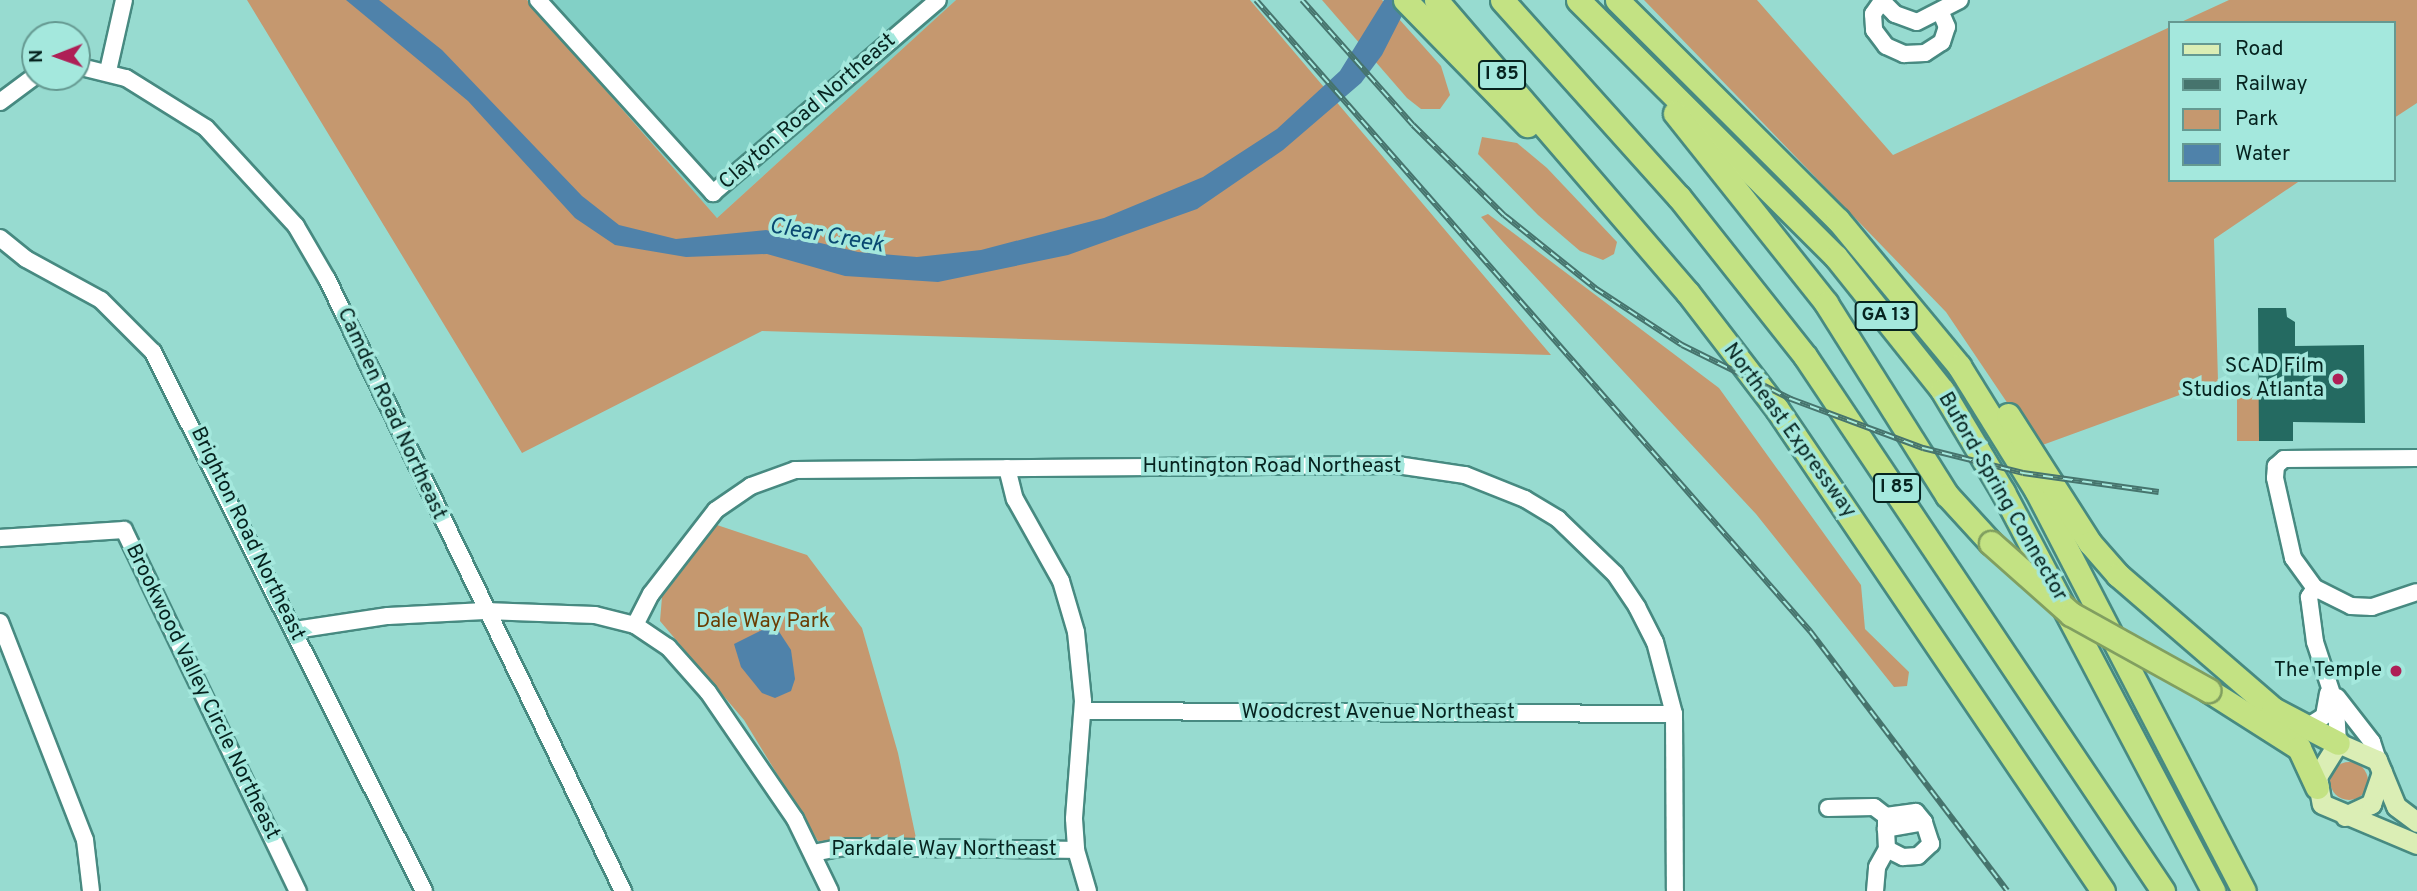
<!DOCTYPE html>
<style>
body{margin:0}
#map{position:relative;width:2417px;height:891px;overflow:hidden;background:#97dbd0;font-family:Overpass,sans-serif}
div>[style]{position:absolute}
.built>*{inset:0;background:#82d0c6}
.green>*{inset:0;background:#c5986f}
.round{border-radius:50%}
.water>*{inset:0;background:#4f82aa}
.building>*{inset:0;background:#246a61}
.roads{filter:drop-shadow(2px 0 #478a81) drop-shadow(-2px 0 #478a81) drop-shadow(0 2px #478a81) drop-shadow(0 -2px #478a81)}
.minor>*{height:16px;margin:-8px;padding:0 8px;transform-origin:8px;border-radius:8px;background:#fff}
.major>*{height:19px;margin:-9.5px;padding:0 9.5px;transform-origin:9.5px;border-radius:9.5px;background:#dbeeb5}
.highway>*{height:23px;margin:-11.5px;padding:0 11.5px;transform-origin:11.5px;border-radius:11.5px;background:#c3e283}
.rail>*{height:6px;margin-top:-3px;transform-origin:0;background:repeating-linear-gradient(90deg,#a4e8dd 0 10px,#46746d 0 20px);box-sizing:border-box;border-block:2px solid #46746d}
.bridges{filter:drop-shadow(2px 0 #819f60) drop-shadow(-2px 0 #819f60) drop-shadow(0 2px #819f60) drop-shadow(0 -2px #819f60)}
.highway-bridge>*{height:23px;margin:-11.5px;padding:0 11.5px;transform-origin:11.5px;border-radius:11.5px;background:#c3e283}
.dots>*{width:19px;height:19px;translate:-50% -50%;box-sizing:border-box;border:4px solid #a4e8dd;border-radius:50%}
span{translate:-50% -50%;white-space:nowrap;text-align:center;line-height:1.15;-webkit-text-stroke:7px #a4e8dd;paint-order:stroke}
.shield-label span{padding:2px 5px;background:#a4e8dd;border:2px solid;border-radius:5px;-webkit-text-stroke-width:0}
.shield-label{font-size:19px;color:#06231f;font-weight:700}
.street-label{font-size:21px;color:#06231f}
.poi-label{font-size:21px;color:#06231f}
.right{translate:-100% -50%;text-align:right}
.park-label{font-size:21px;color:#6a3c02}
.water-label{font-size:23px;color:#094871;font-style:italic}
.legend{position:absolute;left:2168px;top:21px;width:228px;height:161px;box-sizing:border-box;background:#a4e8dd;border:2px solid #659991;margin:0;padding:9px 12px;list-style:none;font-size:21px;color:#06231f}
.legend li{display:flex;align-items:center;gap:14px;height:35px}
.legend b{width:35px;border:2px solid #659991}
.north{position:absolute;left:21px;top:21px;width:70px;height:70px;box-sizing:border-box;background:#a4e8dd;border:2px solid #659991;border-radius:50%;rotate:269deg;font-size:19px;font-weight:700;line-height:28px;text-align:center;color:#06231f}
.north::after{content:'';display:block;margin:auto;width:24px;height:32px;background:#ae1f56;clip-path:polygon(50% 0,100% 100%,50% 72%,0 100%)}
</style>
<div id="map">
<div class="built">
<div style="clip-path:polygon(527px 0,956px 0,717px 218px)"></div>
</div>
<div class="green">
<div style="clip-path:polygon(247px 0,527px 0,717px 218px,956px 0,1250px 0,1551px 355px,762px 331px,522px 453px)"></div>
<div style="clip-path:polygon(1322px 0,1382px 0,1441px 66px,1450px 95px,1440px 109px,1421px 109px,1407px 98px)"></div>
<div style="clip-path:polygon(1644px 0,1757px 0,1893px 155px,2170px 27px,2170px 180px,2301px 180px,2214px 239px,2218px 381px,2037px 447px,1946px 312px)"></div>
<div style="clip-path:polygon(2229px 0,2417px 0,2417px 103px,2394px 118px,2394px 23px,2179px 23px)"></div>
<div style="clip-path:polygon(1482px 137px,1517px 143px,1547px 168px,1617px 242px,1614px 254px,1603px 260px,1580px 251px,1538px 215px,1478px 154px)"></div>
<div style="clip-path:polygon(1488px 214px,1719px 388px,1861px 585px,1865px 629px,1909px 672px,1907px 686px,1894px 687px,1756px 514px,1503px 242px,1481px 217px)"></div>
<div style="clip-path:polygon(2237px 393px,2259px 393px,2259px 441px,2237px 441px)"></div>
<div style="clip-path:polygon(717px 525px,807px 555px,862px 628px,898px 753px,916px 838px,818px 841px,744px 720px,660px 621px,662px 597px)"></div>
<div class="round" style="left:2330px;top:762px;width:38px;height:38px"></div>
</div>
<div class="water">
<div style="clip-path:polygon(346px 0,379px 0,442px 50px,582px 196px,619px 225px,676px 239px,766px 230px,858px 252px,917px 257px,981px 250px,1104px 218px,1203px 177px,1277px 129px,1340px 71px,1384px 0,1410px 0,1382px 55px,1361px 83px,1283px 150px,1197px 209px,1068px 255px,938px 282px,845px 276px,767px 254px,686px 257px,615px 245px,575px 218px,468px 101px)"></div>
<div style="clip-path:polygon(774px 624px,791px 650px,795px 679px,791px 691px,775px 698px,762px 693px,741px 667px,734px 644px)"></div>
</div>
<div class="building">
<div style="clip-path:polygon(2258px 308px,2286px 308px,2287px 317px,2295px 322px,2295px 346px,2364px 345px,2365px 423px,2293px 422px,2293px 441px,2259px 441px)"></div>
</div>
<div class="roads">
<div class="minor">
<div style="left:538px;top:0;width:261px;rotate:47.8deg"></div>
<div style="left:713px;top:193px;width:296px;rotate:-40.6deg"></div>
<div style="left:1881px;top:0;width:20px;rotate:45deg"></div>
<div style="left:1895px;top:14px;width:23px;rotate:20deg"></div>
<div style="left:1917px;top:22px;width:48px;rotate:-27.1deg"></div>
<div style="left:1882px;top:1px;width:16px;rotate:125deg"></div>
<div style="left:1873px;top:14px;width:16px;rotate:86deg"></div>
<div style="left:1874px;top:30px;width:20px;rotate:53deg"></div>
<div style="left:1886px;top:46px;width:20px;rotate:24deg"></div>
<div style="left:1904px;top:54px;width:21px;rotate:-3deg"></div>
<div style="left:1925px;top:53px;width:20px;rotate:-33deg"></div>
<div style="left:1942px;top:42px;width:16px;rotate:-72deg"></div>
<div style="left:1947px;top:27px;width:15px;rotate:-113deg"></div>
<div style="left:77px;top:66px;width:50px;rotate:13.8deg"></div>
<div style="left:126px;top:78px;width:94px;rotate:32deg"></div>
<div style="left:206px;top:128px;width:133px;rotate:47.4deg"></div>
<div style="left:296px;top:226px;width:61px;rotate:59.7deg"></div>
<div style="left:327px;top:279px;width:680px;rotate:64.19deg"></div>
<div style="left:108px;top:71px;width:73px;rotate:-77.3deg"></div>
<div style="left:0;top:102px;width:44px;rotate:-36.6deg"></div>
<div style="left:0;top:238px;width:33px;rotate:39deg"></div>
<div style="left:26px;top:259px;width:85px;rotate:28.7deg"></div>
<div style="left:101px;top:300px;width:74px;rotate:45deg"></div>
<div style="left:153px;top:352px;width:603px;rotate:63.31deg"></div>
<div style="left:2417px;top:458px;width:133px;rotate:179.6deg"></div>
<div style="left:2284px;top:459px;width:11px;rotate:139deg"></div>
<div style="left:2276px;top:466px;width:12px;rotate:95deg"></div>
<div style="left:2275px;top:478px;width:82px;rotate:77.3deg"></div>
<div style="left:2293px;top:558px;width:37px;rotate:54deg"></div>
<div style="left:2315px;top:588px;width:40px;rotate:26.6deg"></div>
<div style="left:2351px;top:606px;width:21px;rotate:3deg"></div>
<div style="left:2372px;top:607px;width:47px;rotate:-18.4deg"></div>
<div style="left:1007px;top:468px;width:32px;rotate:76deg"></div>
<div style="left:1015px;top:499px;width:94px;rotate:60.7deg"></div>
<div style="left:1061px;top:581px;width:53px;rotate:73.6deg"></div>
<div style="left:1076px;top:632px;width:69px;rotate:84.2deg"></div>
<div style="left:1083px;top:701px;width:118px;rotate:94.4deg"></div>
<div style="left:1074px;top:819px;width:31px;rotate:86deg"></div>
<div style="left:1076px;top:850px;width:43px;rotate:73.7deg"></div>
<div style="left:0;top:538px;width:124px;rotate:-3.7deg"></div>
<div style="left:124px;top:530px;width:401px;rotate:64.3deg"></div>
<div style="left:2315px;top:588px;width:11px;rotate:124deg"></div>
<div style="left:2309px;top:597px;width:45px;rotate:82.4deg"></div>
<div style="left:2315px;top:642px;width:67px;rotate:71.8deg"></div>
<div style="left:2336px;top:706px;width:37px;rotate:87deg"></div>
<div style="left:0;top:622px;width:234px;rotate:68.7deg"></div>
<div style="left:85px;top:840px;width:51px;rotate:83.3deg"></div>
<div style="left:635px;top:625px;width:35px;rotate:-63deg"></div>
<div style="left:651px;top:594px;width:106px;rotate:-52.3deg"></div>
<div style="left:716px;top:510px;width:42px;rotate:-34.4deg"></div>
<div style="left:751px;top:486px;width:47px;rotate:-20deg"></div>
<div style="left:795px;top:470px;width:602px;rotate:-0.48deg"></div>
<div style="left:1397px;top:465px;width:69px;rotate:8.4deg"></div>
<div style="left:1465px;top:475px;width:65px;rotate:21.8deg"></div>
<div style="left:1525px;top:499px;width:39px;rotate:31deg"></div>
<div style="left:1558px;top:519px;width:79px;rotate:44deg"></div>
<div style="left:1615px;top:574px;width:40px;rotate:56deg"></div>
<div style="left:1637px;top:607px;width:39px;rotate:63deg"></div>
<div style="left:1655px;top:642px;width:74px;rotate:75.2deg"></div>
<div style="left:1674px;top:714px;width:177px;rotate:89.7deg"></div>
<div style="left:295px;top:630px;width:94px;rotate:-8.6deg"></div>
<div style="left:388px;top:616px;width:97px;rotate:-3deg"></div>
<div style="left:485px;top:611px;width:110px;rotate:2.1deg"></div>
<div style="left:595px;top:615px;width:41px;rotate:14deg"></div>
<div style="left:635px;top:625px;width:40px;rotate:34deg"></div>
<div style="left:668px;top:647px;width:60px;rotate:48.4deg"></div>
<div style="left:708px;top:692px;width:154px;rotate:55.6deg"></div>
<div style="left:795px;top:819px;width:80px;rotate:64.1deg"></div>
<div style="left:2337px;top:697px;width:57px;rotate:52.1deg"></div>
<div style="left:2372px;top:742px;width:22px;rotate:72deg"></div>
<div style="left:1083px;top:711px;width:591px;rotate:0.29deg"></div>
<div style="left:2305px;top:728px;width:22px;rotate:-32deg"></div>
<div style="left:2324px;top:716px;width:23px;rotate:-80deg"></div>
<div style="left:1828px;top:808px;width:46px;rotate:-1.2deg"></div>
<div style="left:1874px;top:807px;width:15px;rotate:37deg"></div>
<div style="left:1887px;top:849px;width:18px;rotate:27deg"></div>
<div style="left:1903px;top:857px;width:15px;rotate:-4deg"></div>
<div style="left:1918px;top:856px;width:18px;rotate:-43deg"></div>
<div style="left:1931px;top:844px;width:23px;rotate:-108deg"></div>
<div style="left:813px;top:853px;width:31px;rotate:-11deg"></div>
<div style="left:843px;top:847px;width:233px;rotate:0.7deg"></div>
<div style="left:1875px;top:891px;width:24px;rotate:-85deg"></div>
<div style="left:1877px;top:867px;width:21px;rotate:-61deg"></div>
<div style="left:1887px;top:849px;width:20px;rotate:-93deg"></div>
<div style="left:1886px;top:829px;width:13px;rotate:-90deg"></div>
<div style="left:1886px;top:816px;width:30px;rotate:-8deg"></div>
<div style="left:1916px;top:812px;width:13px;rotate:51deg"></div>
<div style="left:1924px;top:822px;width:39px;rotate:170deg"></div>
</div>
<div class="major">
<div style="left:2345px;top:816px;width:29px;rotate:-25deg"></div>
<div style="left:2371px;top:804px;width:34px;rotate:-71deg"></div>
<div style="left:2417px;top:822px;width:26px;rotate:-143deg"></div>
<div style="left:2396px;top:806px;width:50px;rotate:-112.4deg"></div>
<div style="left:2377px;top:760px;width:43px;rotate:-156.4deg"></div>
<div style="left:2338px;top:743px;width:40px;rotate:122deg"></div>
<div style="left:2317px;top:777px;width:27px;rotate:80deg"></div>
<div style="left:2322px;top:804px;width:103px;rotate:22.8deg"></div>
</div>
<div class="highway">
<div style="left:1405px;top:0;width:175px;rotate:45.7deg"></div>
<div style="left:1436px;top:0;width:386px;rotate:49.3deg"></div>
<div style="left:1688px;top:293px;width:146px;rotate:52.5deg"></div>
<div style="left:1777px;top:409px;width:582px;rotate:55.93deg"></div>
<div style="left:1502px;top:0;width:265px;rotate:48.1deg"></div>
<div style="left:1679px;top:197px;width:203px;rotate:51.6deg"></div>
<div style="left:1805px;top:356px;width:644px;rotate:56.21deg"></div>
<div style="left:1578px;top:0;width:364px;rotate:44.9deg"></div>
<div style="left:1836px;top:257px;width:170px;rotate:51.4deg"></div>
<div style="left:1942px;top:390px;width:119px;rotate:59.1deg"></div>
<div style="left:2003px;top:492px;width:451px;rotate:62.2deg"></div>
<div style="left:1617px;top:0;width:312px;rotate:44.9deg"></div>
<div style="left:1838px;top:220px;width:190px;rotate:50.3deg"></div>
<div style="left:1959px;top:366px;width:148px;rotate:58.2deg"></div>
<div style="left:2037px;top:492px;width:449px;rotate:62.6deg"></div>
<div style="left:1675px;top:113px;width:243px;rotate:51.5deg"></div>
<div style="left:1826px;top:303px;width:227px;rotate:57.8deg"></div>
<div style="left:1947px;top:495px;width:65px;rotate:47.5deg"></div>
<div style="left:2008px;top:415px;width:152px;rotate:57.4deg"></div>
<div style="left:2090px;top:543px;width:43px;rotate:48.8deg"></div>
<div style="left:2118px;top:575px;width:205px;rotate:40.8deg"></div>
<div style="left:2273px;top:709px;width:73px;rotate:27.6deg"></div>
<div style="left:2208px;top:690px;width:108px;rotate:32.5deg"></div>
<div style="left:2299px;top:748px;width:43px;rotate:65.2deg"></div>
</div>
</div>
<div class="rail">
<div style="left:1256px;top:0;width:840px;rotate:48.72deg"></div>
<div style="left:1810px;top:631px;width:326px;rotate:52.8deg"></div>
<div style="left:1302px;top:0;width:167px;rotate:48.4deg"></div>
<div style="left:1413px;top:125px;width:128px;rotate:44.7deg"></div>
<div style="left:1504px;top:215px;width:117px;rotate:38.7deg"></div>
<div style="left:1595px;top:288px;width:104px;rotate:33.2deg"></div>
<div style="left:1682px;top:345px;width:122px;rotate:26.4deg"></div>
<div style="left:1791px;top:399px;width:141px;rotate:20.4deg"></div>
<div style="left:1923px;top:448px;width:103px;rotate:14deg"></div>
<div style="left:2023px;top:473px;width:137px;rotate:8deg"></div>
</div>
<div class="bridges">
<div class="highway-bridge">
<div style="left:1991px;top:543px;width:107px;rotate:41.6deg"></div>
<div style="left:2071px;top:614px;width:157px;rotate:29deg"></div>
</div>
</div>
<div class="dots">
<div style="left:2338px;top:379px;background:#ae1f56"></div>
<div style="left:2396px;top:671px;background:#ae1f56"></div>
</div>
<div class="shield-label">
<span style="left:1502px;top:75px">I 85</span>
<span style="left:1886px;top:316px">GA 13</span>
<span style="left:1897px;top:488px">I 85</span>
</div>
<div class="street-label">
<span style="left:808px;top:112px;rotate:-41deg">Clayton Road Northeast</span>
<span style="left:391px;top:414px;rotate:65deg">Camden Road Northeast</span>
<span style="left:1789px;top:431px;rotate:54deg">Northeast Expressway</span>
<span style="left:1272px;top:467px">Huntington Road Northeast</span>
<span style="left:2002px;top:497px;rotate:60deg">Buford-Spring Connector</span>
<span style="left:247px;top:534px;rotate:64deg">Brighton Road Northeast</span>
<span style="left:202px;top:692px;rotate:64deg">Brookwood Valley Circle Northeast</span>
<span style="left:1378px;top:713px">Woodcrest Avenue Northeast</span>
<span style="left:944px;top:850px">Parkdale Way Northeast</span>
</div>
<div class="poi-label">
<span class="right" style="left:2324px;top:379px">SCAD Film<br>Studios Atlanta</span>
<span class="right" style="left:2382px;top:671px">The Temple</span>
</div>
<div class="park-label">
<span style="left:763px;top:622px">Dale Way Park</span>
</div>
<div class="water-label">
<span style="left:826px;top:237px;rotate:10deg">Clear Creek</span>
</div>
<ul class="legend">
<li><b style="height:9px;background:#dbeeb5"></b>Road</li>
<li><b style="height:9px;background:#46746d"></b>Railway</li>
<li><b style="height:19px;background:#c5986f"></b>Park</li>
<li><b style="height:19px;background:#4f82aa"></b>Water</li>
</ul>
<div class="north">N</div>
</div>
